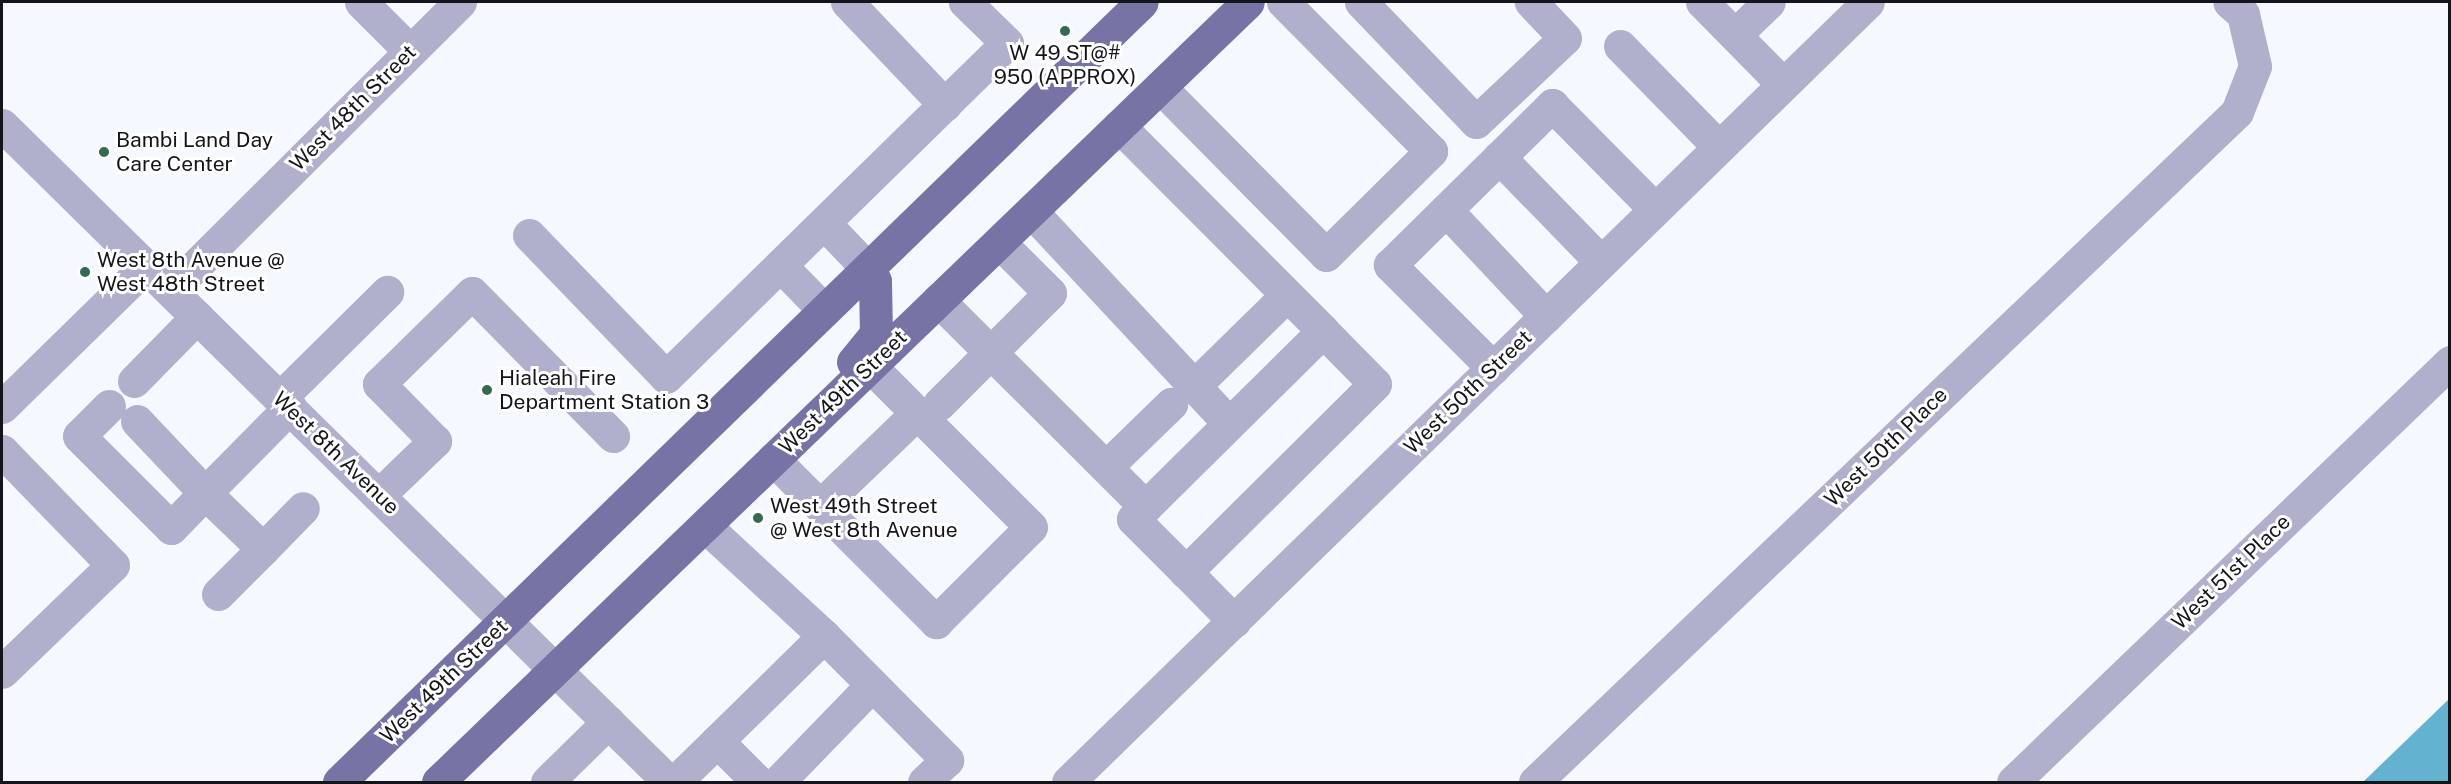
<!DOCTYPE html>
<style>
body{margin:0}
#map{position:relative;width:2451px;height:784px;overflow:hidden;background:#f5f8fe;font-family:"Public Sans",sans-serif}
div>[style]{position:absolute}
.water>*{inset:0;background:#63b2cf}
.minor>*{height:33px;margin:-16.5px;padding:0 16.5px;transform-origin:16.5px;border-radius:16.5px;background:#b0b0cc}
.major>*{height:33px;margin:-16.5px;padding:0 16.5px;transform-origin:16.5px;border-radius:16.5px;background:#7574a5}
.dots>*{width:16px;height:16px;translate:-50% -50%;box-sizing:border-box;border:3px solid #fff;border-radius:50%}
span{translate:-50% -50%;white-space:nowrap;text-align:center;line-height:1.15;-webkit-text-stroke:6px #fff;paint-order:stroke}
.poi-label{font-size:21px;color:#13151a}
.left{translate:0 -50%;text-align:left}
.street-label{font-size:21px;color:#13151a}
.frame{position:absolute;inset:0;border:3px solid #13151a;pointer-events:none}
</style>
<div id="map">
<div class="water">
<div style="clip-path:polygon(2449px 699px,2449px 782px,2363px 782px)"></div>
</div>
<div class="minor">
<div style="left:361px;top:2px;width:69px;rotate:45deg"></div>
<div style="left:847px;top:2px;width:142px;rotate:46.4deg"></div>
<div style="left:1361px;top:2px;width:166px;rotate:46.2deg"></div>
<div style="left:1476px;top:122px;width:122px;rotate:-43.3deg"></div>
<div style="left:1565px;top:38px;width:50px;rotate:-133.4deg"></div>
<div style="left:1702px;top:2px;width:115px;rotate:45.4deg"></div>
<div style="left:1735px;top:35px;width:47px;rotate:-44.1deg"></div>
<div style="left:1620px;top:46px;width:141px;rotate:45.6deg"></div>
<div style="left:1160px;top:87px;width:236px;rotate:45.3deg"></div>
<div style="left:1326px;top:255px;width:148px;rotate:-44.7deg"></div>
<div style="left:1431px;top:151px;width:210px;rotate:-134.8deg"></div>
<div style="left:2px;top:125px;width:936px;rotate:44.57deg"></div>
<div style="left:1119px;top:126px;width:289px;rotate:45.1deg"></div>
<div style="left:1323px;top:331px;width:74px;rotate:45.5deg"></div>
<div style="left:1375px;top:384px;width:267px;rotate:135.2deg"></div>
<div style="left:1186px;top:572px;width:75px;rotate:-135deg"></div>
<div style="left:1133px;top:519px;width:267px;rotate:-44.7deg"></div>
<div style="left:1499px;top:157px;width:146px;rotate:45.8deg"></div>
<div style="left:1446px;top:210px;width:146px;rotate:46.7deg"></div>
<div style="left:1031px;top:211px;width:290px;rotate:47deg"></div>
<div style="left:825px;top:224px;width:62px;rotate:46.3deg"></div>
<div style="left:529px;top:235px;width:197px;rotate:46deg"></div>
<div style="left:666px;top:377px;width:477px;rotate:-44.4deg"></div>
<div style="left:1007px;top:43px;width:59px;rotate:-135.7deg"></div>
<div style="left:781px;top:266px;width:62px;rotate:45.7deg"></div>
<div style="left:171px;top:290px;width:408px;rotate:-44.9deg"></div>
<div style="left:938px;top:300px;width:293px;rotate:44.9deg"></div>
<div style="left:1493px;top:368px;width:146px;rotate:-135deg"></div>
<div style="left:1390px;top:265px;width:228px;rotate:-44.6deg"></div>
<div style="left:1552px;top:105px;width:146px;rotate:45.3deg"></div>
<div style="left:134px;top:381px;width:90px;rotate:-45.5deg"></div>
<div style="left:1194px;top:386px;width:130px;rotate:-44.4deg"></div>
<div style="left:280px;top:398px;width:151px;rotate:-44.7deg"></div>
<div style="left:939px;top:404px;width:157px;rotate:-45deg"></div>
<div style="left:1050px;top:293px;width:72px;rotate:-135deg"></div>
<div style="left:109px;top:406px;width:42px;rotate:135deg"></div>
<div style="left:79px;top:436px;width:130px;rotate:45deg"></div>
<div style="left:171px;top:528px;width:49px;rotate:-45.8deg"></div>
<div style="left:205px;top:493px;width:99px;rotate:-133.4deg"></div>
<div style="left:2px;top:407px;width:202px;rotate:-44.4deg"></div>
<div style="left:2px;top:451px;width:159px;rotate:45.8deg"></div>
<div style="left:113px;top:565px;width:154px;rotate:136.1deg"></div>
<div style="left:773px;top:459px;width:231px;rotate:45deg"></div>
<div style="left:936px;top:622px;width:134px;rotate:-45deg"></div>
<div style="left:1031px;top:527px;width:228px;rotate:-135deg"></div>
<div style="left:1106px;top:467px;width:91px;rotate:-44.1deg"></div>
<div style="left:379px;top:495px;width:78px;rotate:-44deg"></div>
<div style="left:435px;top:441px;width:80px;rotate:-134.5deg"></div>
<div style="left:379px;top:384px;width:130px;rotate:-44.4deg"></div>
<div style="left:472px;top:293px;width:201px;rotate:45.4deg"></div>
<div style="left:820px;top:506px;width:134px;rotate:-43.8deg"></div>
<div style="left:705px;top:526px;width:162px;rotate:42.7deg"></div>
<div style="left:824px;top:636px;width:175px;rotate:45.2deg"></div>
<div style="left:947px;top:760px;width:32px;rotate:136deg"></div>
<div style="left:263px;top:549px;width:57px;rotate:-45.7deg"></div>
<div style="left:1186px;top:572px;width:69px;rotate:45.6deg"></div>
<div style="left:218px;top:594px;width:64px;rotate:-45deg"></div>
<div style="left:263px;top:549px;width:81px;rotate:-136deg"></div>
<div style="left:205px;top:493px;width:121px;rotate:-45.3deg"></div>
<div style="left:717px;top:741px;width:150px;rotate:-44.5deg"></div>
<div style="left:547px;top:782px;width:86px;rotate:-44.5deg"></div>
<div style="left:675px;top:782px;width:59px;rotate:-44.3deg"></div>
<div style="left:717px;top:741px;width:58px;rotate:45deg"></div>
<div style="left:778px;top:782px;width:135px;rotate:-45.9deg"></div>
<div style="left:1068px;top:782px;width:1117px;rotate:-44.27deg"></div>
<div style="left:1535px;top:782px;width:970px;rotate:-43.66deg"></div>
<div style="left:2237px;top:112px;width:49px;rotate:-68.6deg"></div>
<div style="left:2255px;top:66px;width:53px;rotate:-103deg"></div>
<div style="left:2243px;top:14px;width:18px;rotate:-139deg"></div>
<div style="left:2013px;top:782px;width:606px;rotate:-43.86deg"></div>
</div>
<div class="major">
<div style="left:853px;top:362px;width:36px;rotate:-51deg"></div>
<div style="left:876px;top:334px;width:53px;rotate:-91.1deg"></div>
<div style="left:875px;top:281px;width:14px;rotate:-120deg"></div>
<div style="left:339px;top:782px;width:1119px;rotate:-44.17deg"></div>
<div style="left:438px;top:782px;width:1124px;rotate:-43.92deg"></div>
</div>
<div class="dots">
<div style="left:1065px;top:31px;background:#346a51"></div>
<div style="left:104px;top:152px;background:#346a51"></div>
<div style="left:85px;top:272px;background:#346a51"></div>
<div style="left:487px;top:390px;background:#346a51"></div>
<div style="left:758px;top:518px;background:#346a51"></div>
</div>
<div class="poi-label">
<span style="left:1065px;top:65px">W 49 ST@#<br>950 (APPROX)</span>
<span class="left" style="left:116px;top:152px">Bambi Land Day<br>Care Center</span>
<span class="left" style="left:97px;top:272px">West 8th Avenue @<br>West 48th Street</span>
<span class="left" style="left:499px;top:390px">Hialeah Fire<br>Department Station 3</span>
<span class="left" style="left:770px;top:518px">West 49th Street<br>@ West 8th Avenue</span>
</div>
<div class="street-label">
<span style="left:353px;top:108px;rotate:-45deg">West 48th Street</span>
<span style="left:843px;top:392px;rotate:-44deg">West 49th Street</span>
<span style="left:1468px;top:392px;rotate:-44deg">West 50th Street</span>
<span style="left:1886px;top:447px;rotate:-44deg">West 50th Place</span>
<span style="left:336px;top:453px;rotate:44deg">West 8th Avenue</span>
<span style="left:2231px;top:572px;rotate:-44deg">West 51st Place</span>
<span style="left:444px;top:681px;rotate:-44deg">West 49th Street</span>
</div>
<div class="frame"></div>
</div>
